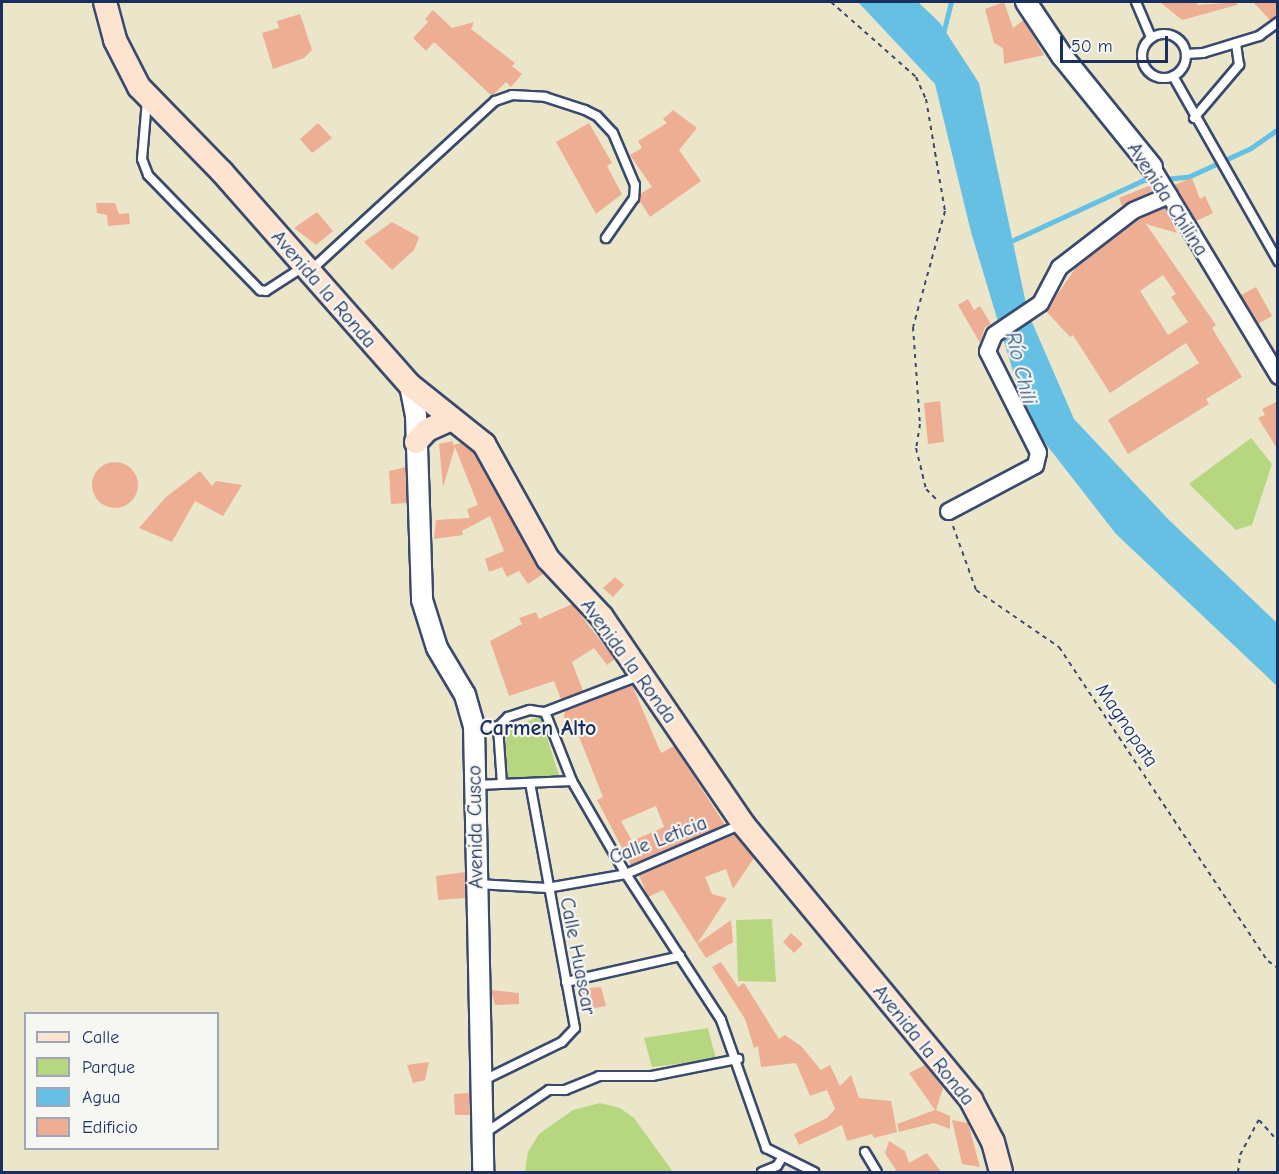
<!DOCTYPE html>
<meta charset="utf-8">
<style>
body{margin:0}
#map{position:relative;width:1279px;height:1174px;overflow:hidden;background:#ebe6ca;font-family:"Comic Neue",sans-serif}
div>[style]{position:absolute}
.green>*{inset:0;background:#b6d77f}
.water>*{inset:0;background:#65c0e3}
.stream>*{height:4.5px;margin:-2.25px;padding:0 2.25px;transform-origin:2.25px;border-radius:2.25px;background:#65c0e3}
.building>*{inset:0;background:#edae94}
.round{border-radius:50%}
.path>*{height:2px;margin-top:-1px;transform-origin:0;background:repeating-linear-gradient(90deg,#3a4a6e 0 4.5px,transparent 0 9px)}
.roads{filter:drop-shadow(2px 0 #3a4a6e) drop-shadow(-2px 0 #3a4a6e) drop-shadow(0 2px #3a4a6e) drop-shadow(0 -2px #3a4a6e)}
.service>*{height:8px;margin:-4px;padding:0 4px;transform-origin:4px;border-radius:4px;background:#fff}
.service>.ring{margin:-4px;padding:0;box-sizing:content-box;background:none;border:8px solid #fff;border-radius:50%}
.minor>*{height:15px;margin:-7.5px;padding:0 7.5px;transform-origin:7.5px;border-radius:7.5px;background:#fff}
.tertiary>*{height:20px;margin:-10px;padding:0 10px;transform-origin:10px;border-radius:10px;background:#fff}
.secondary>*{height:22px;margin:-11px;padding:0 11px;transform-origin:11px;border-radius:11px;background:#fde4d1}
span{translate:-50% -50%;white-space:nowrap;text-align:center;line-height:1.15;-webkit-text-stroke:4.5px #f6f6f2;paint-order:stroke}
.street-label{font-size:20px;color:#1b2f5e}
.water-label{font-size:21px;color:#315a86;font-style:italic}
.quarter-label{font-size:22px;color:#1b2f5e;font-weight:700}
.frame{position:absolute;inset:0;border:3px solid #1b2f5e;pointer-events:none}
.legend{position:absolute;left:24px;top:1012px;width:195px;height:138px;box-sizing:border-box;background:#f6f6f2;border:2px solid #9ea6b7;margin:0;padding:8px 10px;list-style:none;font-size:18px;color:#1b2f5e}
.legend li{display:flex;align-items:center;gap:12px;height:30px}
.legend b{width:30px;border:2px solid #9ea6b7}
.scale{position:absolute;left:1060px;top:36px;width:108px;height:27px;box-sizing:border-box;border:3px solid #1b2f5e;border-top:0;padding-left:8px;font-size:18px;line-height:21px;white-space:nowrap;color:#1b2f5e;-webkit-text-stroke:4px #f6f6f2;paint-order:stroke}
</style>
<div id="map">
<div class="green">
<div style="clip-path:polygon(1251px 438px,1272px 464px,1252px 525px,1236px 530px,1189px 484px)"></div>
<div style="clip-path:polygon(540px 716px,559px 775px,556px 779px,508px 781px,505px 731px)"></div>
<div style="clip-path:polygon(772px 919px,776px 982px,738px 981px,736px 920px)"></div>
<div style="clip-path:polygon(708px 1028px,716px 1059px,652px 1067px,644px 1038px)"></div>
<div style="clip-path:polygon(600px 1103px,620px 1108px,634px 1118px,673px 1172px,525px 1172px,528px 1152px,539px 1134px,573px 1110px)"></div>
</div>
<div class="water">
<div style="clip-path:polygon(858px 2px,918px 2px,940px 23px,979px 83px,1028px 313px,1074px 419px,1169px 520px,1277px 623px,1277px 686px,1116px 534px,1028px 421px,971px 232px,935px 84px)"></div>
</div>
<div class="stream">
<div style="left:943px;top:34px;width:33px;rotate:-76deg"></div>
<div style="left:1164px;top:179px;width:24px;rotate:-5deg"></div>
<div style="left:1188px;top:177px;width:69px;rotate:-24.7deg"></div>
<div style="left:1251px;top:148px;width:33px;rotate:-35deg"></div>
<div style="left:1009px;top:242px;width:149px;rotate:-24.7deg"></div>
<div style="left:1144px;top:180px;width:11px;rotate:-5deg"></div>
</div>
<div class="building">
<div style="clip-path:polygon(1004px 2px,1013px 28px,1024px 20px,1044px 55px,1004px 64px,1003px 48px,994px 43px,985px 9px)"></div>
<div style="clip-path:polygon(1160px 2px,1196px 2px,1198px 5px,1237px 2px,1237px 5px,1182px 20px)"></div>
<div style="clip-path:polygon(1253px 2px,1278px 2px,1278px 15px,1270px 20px)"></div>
<div style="clip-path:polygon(433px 10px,452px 28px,474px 22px,471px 29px,515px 63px,512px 66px,522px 74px,511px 87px,506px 82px,492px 96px,434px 42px,426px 51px,413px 38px,428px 22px,425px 19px)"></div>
<div style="clip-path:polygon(300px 14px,312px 50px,304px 58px,273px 69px,262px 33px,279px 28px,277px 21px)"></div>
<div style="clip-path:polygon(673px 110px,697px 128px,679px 150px,701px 181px,650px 217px,639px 200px,640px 194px,652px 187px,630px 155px,642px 148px,638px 141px,667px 123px,663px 119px)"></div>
<div style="clip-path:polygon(318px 123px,332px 138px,312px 153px,300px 139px)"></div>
<div style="clip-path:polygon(589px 123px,612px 163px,607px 166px,622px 194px,596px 214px,556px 142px)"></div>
<div style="clip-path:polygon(1192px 178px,1200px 199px,1205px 196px,1213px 213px,1196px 221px,1174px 185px)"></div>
<div style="clip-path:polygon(1151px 185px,1155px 190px,1122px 206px,1119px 198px)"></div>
<div style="clip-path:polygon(96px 203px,115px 203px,119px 214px,129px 213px,130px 224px,108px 226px,107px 215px,97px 213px)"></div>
<div style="clip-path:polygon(evenodd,1165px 207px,1177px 233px,1146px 224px,1216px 325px,1212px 328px,1242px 377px,1206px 399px,1209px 404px,1128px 454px,1108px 420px,1199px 363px,1186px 343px,1110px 393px,1073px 335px,1070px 337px,1046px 311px,1077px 266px,1138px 219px,1165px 207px,1163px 275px,1176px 294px,1171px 297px,1188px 322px,1168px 335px,1140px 291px,1163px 275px)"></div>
<div style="clip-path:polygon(317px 212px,333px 231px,316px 245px,294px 228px)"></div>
<div style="clip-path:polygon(392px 222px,419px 237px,414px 250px,392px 270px,364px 242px)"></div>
<div style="clip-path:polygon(1256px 287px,1272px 316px,1258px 324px,1241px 295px)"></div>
<div style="clip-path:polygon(968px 299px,974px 310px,980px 306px,991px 324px,985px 327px,980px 343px,958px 305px)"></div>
<div style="clip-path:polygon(940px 401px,944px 442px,928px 444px,924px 403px)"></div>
<div style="clip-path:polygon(1278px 401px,1278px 450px,1258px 418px,1265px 415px,1262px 409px)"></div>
<div style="clip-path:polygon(453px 441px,453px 445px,461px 443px,474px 453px,543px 574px,528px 584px,519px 571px,507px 577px,502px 567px,489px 572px,485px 559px,504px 551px,490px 516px,462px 531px,463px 535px,434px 539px,436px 520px,470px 518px,467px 509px,478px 505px,455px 447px,443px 487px,439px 444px)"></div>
<div class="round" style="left:92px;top:462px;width:46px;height:46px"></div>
<div style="clip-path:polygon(406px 467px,407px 503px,391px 504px,389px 471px)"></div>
<div style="clip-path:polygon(200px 471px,212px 486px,216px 481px,242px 485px,223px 516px,195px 501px,172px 542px,139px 528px,166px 497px)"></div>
<div style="clip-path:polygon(615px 577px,624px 585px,613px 597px,603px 588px)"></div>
<div style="clip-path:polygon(572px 604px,615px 659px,607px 665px,594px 648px,572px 662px,583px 691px,561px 699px,554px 681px,509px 696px,490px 641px,522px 624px,519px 618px,536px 612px,539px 619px)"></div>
<div style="clip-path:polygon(evenodd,632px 685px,661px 753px,674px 746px,725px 825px,631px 865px,597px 800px,603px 797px,576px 729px,571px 731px,564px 716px,565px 711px,632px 685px,656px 806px,664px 827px,632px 841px,621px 821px,656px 806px)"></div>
<div style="clip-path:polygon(734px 834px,754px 858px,733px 889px,726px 869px,705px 877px,712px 894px,727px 898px,697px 944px,663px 890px,648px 897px,639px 875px)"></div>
<div style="clip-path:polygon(465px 872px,465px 898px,438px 900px,436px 876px)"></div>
<div style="clip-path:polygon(731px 920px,733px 942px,706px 958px,697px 944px)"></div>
<div style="clip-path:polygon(791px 933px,803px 944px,794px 953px,783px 942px)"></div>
<div style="clip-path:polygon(721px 962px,738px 987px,744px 983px,779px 1039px,785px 1035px,801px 1046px,821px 1070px,830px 1065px,840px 1086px,851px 1075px,859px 1098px,891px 1101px,897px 1132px,874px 1138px,872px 1134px,847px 1141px,842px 1125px,799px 1145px,794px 1134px,827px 1118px,835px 1109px,827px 1090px,810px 1096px,796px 1063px,761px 1067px,758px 1046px,754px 1048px,745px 1019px,712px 967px)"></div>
<div style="clip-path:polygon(601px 987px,606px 1006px,584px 1010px,579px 989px)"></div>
<div style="clip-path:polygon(491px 990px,519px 993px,519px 1004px,495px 1005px)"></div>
<div style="clip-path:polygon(429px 1062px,425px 1080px,413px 1083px,407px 1065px)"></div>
<div style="clip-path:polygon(925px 1065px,943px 1088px,936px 1110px,950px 1116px,950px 1129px,934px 1123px,899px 1132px,897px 1124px,935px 1110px,909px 1073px)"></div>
<div style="clip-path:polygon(469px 1093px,470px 1115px,455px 1115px,454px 1094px)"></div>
<div style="clip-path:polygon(952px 1120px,968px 1123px,980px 1167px,962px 1164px)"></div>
<div style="clip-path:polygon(889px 1141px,905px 1151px,909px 1163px,927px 1153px,942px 1173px,893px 1173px,896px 1170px,885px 1153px)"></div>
</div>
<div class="path">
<div style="left:831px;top:2px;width:113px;rotate:41.4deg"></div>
<div style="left:916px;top:77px;width:24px;rotate:66deg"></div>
<div style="left:926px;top:99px;width:114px;rotate:80.4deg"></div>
<div style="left:945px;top:211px;width:120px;rotate:105.4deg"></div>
<div style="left:913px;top:327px;width:97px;rotate:85.9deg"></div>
<div style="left:920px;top:424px;width:24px;rotate:99deg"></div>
<div style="left:916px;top:448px;width:42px;rotate:76.3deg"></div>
<div style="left:926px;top:489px;width:17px;rotate:45deg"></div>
<div style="left:953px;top:526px;width:68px;rotate:70.2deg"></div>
<div style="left:976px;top:590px;width:101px;rotate:34.5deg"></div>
<div style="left:1059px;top:647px;width:377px;rotate:56.4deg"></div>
<div style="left:1268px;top:961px;width:12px;rotate:35deg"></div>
<div style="left:1238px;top:1172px;width:17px;rotate:-83deg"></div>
<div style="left:1240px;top:1155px;width:40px;rotate:-62deg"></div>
<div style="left:1259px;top:1120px;width:28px;rotate:48deg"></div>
</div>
<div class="roads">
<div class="service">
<div style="left:1136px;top:2px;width:39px;rotate:67deg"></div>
<div class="ring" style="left:1142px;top:34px;width:36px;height:36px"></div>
<div style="left:1186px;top:54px;width:17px;rotate:-3deg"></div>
<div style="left:1203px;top:53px;width:59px;rotate:-16.9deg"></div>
<div style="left:1259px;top:36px;width:24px;rotate:-36deg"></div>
<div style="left:1173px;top:76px;width:213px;rotate:60.4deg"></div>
<div style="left:147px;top:100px;width:59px;rotate:94.8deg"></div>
<div style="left:142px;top:159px;width:17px;rotate:69deg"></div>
<div style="left:148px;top:175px;width:161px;rotate:45.8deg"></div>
<div style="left:260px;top:290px;width:6px;rotate:9deg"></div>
<div style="left:266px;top:291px;width:44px;rotate:-33deg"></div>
<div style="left:1194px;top:118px;width:70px;rotate:-49.7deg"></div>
<div style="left:1239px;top:65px;width:22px;rotate:-98deg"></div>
<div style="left:310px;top:271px;width:251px;rotate:-42.6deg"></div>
<div style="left:495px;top:101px;width:18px;rotate:-19deg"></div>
<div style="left:512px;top:95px;width:33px;rotate:3deg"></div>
<div style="left:545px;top:97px;width:42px;rotate:18deg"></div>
<div style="left:585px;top:110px;width:13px;rotate:27deg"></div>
<div style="left:597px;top:116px;width:23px;rotate:47deg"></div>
<div style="left:613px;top:133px;width:56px;rotate:67.1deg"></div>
<div style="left:635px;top:185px;width:13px;rotate:94deg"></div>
<div style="left:634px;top:198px;width:49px;rotate:125deg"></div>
<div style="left:545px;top:712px;width:101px;rotate:-21deg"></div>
<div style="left:475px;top:726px;width:23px;rotate:2deg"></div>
<div style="left:502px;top:784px;width:57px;rotate:-94deg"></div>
<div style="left:498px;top:727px;width:14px;rotate:-45deg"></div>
<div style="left:508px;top:717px;width:23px;rotate:-18deg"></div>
<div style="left:530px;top:710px;width:15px;rotate:8deg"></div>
<div style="left:545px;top:712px;width:74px;rotate:68.6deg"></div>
<div style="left:572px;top:781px;width:108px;rotate:59.9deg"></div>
<div style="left:626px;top:874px;width:174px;rotate:56.9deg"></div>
<div style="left:721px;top:1020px;width:136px;rotate:70.6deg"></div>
<div style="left:766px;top:1148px;width:54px;rotate:26.6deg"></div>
<div style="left:477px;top:785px;width:95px;rotate:-2.4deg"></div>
<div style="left:477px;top:884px;width:70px;rotate:3.3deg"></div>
<div style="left:547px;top:888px;width:80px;rotate:-10deg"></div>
<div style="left:626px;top:874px;width:126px;rotate:-23.3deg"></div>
<div style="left:566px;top:982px;width:117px;rotate:-12.8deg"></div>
<div style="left:484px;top:1080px;width:87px;rotate:-26deg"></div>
<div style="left:562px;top:1042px;width:19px;rotate:-47deg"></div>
<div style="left:575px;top:1028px;width:249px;rotate:-100.4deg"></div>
<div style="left:485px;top:1133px;width:77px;rotate:-33.9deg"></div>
<div style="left:549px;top:1090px;width:16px"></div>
<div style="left:565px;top:1090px;width:37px;rotate:-22deg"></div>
<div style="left:599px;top:1076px;width:53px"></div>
<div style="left:652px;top:1076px;width:88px;rotate:-11.2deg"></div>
<div style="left:865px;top:1152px;width:23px;rotate:59deg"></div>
<div style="left:762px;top:1172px;width:16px;rotate:-22deg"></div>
<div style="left:777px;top:1166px;width:9px;rotate:-58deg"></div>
</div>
<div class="minor">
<div style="left:1152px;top:167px;width:244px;rotate:58.9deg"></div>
<div style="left:948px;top:511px;width:98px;rotate:-27.9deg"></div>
<div style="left:1035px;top:465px;width:13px;rotate:-77deg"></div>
<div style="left:1038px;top:452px;width:113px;rotate:-116.8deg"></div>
<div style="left:987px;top:351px;width:18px;rotate:-68deg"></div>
<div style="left:994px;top:334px;width:55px;rotate:-34deg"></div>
<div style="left:1040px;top:303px;width:41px;rotate:-62.2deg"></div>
<div style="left:1059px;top:267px;width:93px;rotate:-37.6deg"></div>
<div style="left:1133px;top:210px;width:39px;rotate:-23deg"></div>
</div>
<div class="tertiary">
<div style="left:1026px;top:2px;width:65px;rotate:56.3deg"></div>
<div style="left:1062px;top:56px;width:143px;rotate:51deg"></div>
<div style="left:410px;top:385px;width:32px;rotate:79deg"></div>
<div style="left:416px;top:416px;width:184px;rotate:88.1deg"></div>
<div style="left:422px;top:600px;width:50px;rotate:72.6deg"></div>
<div style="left:437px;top:648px;width:55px;rotate:59.2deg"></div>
<div style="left:465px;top:695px;width:32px;rotate:74deg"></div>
<div style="left:474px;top:726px;width:446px;rotate:88.8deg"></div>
</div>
<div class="secondary">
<div style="left:105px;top:2px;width:39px;rotate:75deg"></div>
<div style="left:115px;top:40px;width:53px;rotate:62.9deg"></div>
<div style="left:139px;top:87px;width:119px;rotate:45.7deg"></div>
<div style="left:222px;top:172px;width:284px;rotate:48.6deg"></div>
<div style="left:410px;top:385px;width:95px;rotate:38.6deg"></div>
<div style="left:484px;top:444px;width:132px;rotate:60.9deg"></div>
<div style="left:548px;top:559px;width:79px;rotate:47deg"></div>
<div style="left:602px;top:617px;width:250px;rotate:55.7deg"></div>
<div style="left:743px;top:824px;width:358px;rotate:50.4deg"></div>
<div style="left:971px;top:1100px;width:47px;rotate:62.4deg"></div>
<div style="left:993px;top:1142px;width:31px;rotate:75deg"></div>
<div style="left:416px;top:442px;width:16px;rotate:-47deg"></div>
<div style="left:427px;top:430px;width:27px;rotate:-24deg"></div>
</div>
</div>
<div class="street-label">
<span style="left:1168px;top:199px;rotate:57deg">Avenida Chilina</span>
<span style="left:324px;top:289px;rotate:49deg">Avenida la Ronda</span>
<span style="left:629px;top:661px;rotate:54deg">Avenida la Ronda</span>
<span style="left:1127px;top:725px;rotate:56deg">Magnopata</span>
<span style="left:475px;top:827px;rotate:-91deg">Avenida Cusco</span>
<span style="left:658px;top:840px;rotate:-21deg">Calle Leticia</span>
<span style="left:578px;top:956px;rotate:79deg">Calle Huascar</span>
<span style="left:924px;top:1045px;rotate:51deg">Avenida la Ronda</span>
</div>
<div class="water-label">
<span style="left:1021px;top:368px;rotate:76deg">Río Chili</span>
</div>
<div class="quarter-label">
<span style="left:538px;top:729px">Carmen Alto</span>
</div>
<div class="frame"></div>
<ul class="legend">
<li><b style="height:8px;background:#fde4d1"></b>Calle</li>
<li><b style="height:16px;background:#b6d77f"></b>Parque</li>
<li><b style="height:16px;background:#65c0e3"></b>Agua</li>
<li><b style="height:16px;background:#edae94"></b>Edificio</li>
</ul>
<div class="scale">50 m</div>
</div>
